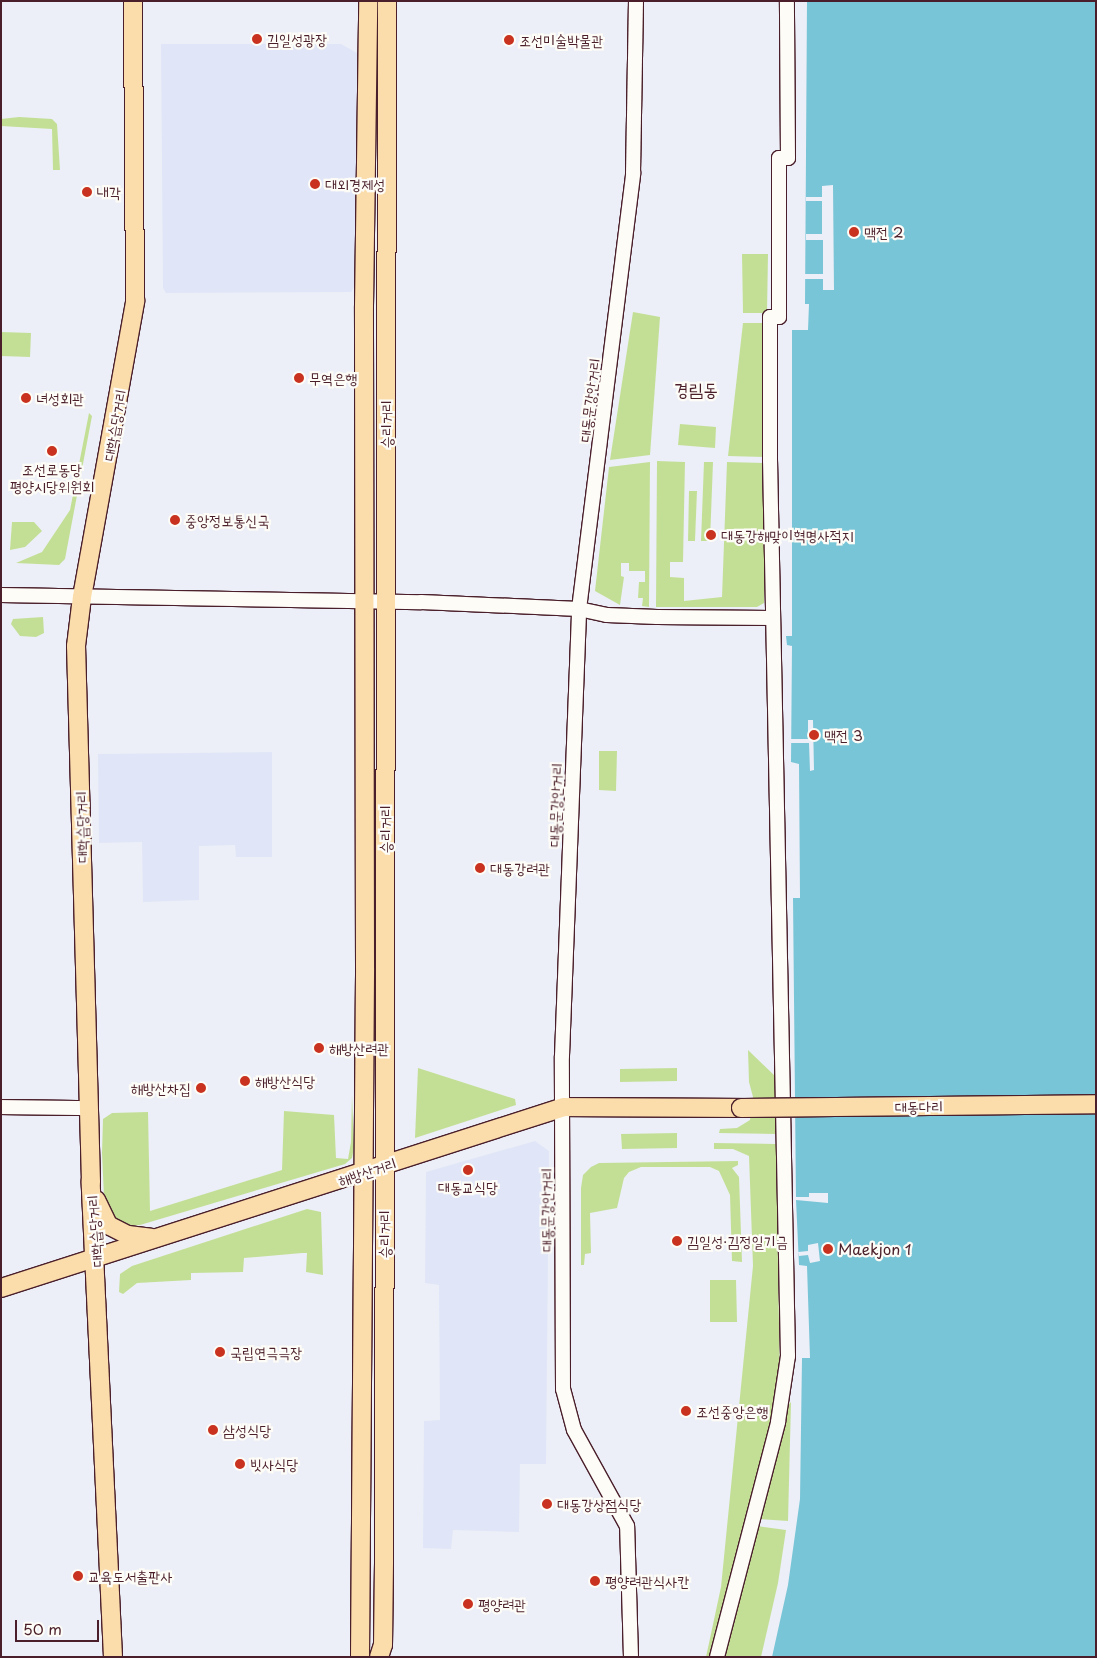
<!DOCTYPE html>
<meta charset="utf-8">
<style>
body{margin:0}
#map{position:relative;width:1097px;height:1658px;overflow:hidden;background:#eceff7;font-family:"Playpen Sans","Poor Story",sans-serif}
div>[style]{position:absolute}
.built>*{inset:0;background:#e0e6f7}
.green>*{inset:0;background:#c3df96}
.water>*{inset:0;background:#78c5d7}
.pier>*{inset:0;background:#eceff7}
.roads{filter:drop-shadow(1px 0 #4a1f2b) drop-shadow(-1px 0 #4a1f2b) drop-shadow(0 1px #4a1f2b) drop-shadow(0 -1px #4a1f2b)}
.minor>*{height:14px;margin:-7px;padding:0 7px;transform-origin:7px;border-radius:7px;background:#fdfcf7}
.major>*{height:18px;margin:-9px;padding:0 9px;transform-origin:9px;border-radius:9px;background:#fbddab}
.bridges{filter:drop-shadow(1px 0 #4a1f2b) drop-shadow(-1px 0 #4a1f2b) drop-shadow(0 1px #4a1f2b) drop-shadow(0 -1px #4a1f2b)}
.major-bridge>*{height:18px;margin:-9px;padding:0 9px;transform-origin:9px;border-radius:9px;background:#fbddab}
.dots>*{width:14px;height:14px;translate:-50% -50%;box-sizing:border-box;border:2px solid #fdfcf7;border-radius:50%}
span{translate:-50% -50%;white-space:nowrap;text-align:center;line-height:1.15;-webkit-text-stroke:4.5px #fdfcf7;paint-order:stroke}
.poi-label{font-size:15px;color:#4a1f2b}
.left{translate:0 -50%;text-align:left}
.right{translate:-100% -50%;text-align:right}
.street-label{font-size:15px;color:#4a1f2b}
.quarter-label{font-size:18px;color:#4a1f2b}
.frame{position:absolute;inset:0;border:2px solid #4a1f2b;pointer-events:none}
.scale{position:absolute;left:15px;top:1620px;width:84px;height:22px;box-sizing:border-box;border:2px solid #4a1f2b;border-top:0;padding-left:6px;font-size:15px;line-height:18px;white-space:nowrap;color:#4a1f2b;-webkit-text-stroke:4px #fdfcf7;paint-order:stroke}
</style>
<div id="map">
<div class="built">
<div style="clip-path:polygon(161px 44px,341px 44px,357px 53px,356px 284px,351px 292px,166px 293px,163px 288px)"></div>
<div style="clip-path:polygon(272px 752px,272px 857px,236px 857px,235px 845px,199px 846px,199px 900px,143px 902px,142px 842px,99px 843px,98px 754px)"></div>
<div style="clip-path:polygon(535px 1141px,549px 1151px,546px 1464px,520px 1464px,519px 1532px,453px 1530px,451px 1549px,423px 1548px,424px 1421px,440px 1420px,439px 1285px,425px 1283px,426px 1172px)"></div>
</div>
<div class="green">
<div style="clip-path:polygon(19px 117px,52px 119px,57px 124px,60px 170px,53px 170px,52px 129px,1px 126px,1px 119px)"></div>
<div style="clip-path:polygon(742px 254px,768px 254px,767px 313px,743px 313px)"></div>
<div style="clip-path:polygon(633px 312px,660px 317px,650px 455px,610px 460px)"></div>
<div style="clip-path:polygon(743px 323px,767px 323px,767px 457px,728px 456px)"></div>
<div style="clip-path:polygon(1px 332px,31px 333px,30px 357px,1px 356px)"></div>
<div style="clip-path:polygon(89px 413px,92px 416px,65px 559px,59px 565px,16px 563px,42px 552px,70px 510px)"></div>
<div style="clip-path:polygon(680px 424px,716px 427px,715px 448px,678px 445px)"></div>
<div style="clip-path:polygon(657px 461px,685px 462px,683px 562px,670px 562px,670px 577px,684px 578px,684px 601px,722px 597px,727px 462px,767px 463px,764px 603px,757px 607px,656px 607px)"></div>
<div style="clip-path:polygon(650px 462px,649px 607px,642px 606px,643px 598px,638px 598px,639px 582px,645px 582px,645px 571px,629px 571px,629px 563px,621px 563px,621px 576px,624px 577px,620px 605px,595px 591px,609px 467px)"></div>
<div style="clip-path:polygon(704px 462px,713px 462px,710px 541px,701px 541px)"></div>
<div style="clip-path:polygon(689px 491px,697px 491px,695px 541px,688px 541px)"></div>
<div style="clip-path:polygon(12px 522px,34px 522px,42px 531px,25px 547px,10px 550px)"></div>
<div style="clip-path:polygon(43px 617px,44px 633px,36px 637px,20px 636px,11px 624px,13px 619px)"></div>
<div style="clip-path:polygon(599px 751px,617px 751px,616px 791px,599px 790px)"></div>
<div style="clip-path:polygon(748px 1050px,775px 1076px,776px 1134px,719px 1133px,720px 1129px,737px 1128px,750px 1120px,753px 1097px,749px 1082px)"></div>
<div style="clip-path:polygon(418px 1068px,515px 1099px,516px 1105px,415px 1138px)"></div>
<div style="clip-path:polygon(677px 1068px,677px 1081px,620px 1082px,620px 1069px)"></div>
<div style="clip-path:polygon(352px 1095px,354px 1147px,352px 1158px,345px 1164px,140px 1225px,127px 1226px,111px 1219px,104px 1197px,102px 1153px,103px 1119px,112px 1113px,148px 1112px,150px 1211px,282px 1170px,284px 1111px,334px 1115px,336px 1158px,348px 1159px,351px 1142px)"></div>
<div style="clip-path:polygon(677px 1133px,677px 1148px,622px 1149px,621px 1134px)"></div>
<div style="clip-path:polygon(714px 1143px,776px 1144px,780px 1383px,711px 1657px,706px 1657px,721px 1587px,753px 1266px,749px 1156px,733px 1149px,714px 1149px)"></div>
<div style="clip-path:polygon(738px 1161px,738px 1165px,732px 1168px,739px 1177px,742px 1262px,732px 1261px,730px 1195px,719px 1171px,710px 1167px,641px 1167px,629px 1172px,624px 1178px,617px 1208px,590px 1213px,591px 1253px,585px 1254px,584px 1265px,581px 1265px,581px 1188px,583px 1175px,591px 1167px,599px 1163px)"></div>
<div style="clip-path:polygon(307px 1209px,321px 1212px,323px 1275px,306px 1272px,307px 1253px,302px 1253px,244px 1258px,243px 1272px,191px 1273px,191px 1280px,137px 1283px,123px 1294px,119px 1292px,120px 1274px,132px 1266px)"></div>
<div style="clip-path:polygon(710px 1280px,736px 1280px,737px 1322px,710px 1322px)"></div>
<div style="clip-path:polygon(791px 1402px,788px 1521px,760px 1519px,789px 1404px)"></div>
<div style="clip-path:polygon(757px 1526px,786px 1530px,778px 1583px,761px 1657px,724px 1657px)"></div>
</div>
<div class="water">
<div style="clip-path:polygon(807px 1px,1096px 1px,1096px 1657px,772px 1657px,788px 1585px,800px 1499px,802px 1358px,810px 1358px,807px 1266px,799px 1265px,796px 1200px,793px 898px,800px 898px,799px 764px,791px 762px,792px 646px,787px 645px,786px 636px,792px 636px,792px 330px,808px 330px,809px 304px,805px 304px)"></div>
</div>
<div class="pier">
<div style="clip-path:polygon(833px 185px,834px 290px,823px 290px,823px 279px,805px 279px,805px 274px,823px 274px,823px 240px,806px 240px,806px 234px,822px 234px,822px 201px,806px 201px,806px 197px,822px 197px,822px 186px)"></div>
<div style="clip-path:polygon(808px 720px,813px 720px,814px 770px,810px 771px,809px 743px,791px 743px,791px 739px,808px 739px)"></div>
<div style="clip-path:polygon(809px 1193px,828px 1193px,828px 1203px,796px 1200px,796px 1197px,809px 1197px)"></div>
<div style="clip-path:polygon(818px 1243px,820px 1261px,810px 1263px,808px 1255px,799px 1256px,798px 1252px,808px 1251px,808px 1245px)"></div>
</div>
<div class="roads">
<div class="minor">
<div style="left:1px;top:595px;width:420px;rotate:1deg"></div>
<div style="left:421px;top:602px;width:158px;rotate:2.5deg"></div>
<div style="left:579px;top:609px;width:29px;rotate:12deg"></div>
<div style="left:607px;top:615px;width:50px;rotate:2.3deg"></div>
<div style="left:657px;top:617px;width:114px;rotate:0.5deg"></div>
<div style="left:1px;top:1107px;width:88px;rotate:0.7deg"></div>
<div style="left:631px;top:1657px;width:131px;rotate:-91.7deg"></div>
<div style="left:627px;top:1526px;width:110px;rotate:-118.9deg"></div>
<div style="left:574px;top:1430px;width:42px;rotate:-105deg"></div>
<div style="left:563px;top:1389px;width:333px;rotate:-90.2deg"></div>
<div style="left:562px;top:1056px;width:447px;rotate:-87.8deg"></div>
<div style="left:579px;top:609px;width:439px;rotate:-82.9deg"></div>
<div style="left:633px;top:173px;width:172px;rotate:-89deg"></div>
<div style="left:717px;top:1657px;width:243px;rotate:-75.4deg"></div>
<div style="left:778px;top:1422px;width:67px;rotate:-81.4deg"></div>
<div style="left:788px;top:1356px;width:896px;rotate:-91.15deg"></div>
<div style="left:770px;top:460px;width:143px;rotate:-90deg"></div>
<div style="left:770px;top:317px;width:9px"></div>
<div style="left:779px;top:317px;width:159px;rotate:-90deg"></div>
<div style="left:779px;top:158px;width:9px"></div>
<div style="left:788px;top:158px;width:157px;rotate:-90.4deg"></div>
</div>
<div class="major">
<div style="left:96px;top:1200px;width:28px;rotate:64deg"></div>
<div style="left:108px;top:1225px;width:22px;rotate:27deg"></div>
<div style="left:128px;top:1235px;width:23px;rotate:7deg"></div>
<div style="left:1px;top:1288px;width:591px;rotate:-17.82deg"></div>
<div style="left:564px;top:1107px;width:177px;rotate:0.3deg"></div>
<div style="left:113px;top:1657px;width:476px;rotate:-92.7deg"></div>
<div style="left:91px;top:1182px;width:536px;rotate:-91.6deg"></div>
<div style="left:76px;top:646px;width:49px;rotate:-83deg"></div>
<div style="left:82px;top:597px;width:301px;rotate:-79.8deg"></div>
<div style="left:135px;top:301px;width:300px;rotate:-90.4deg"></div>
<div style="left:360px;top:1657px;width:689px;rotate:-89.58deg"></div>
<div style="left:365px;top:968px;width:662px;rotate:-90.09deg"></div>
<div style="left:364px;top:306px;width:305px;rotate:-89.2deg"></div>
<div style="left:379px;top:1657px;width:13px;rotate:-72deg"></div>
<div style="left:383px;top:1645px;width:83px;rotate:-89.3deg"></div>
<div style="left:384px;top:1562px;width:1561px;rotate:-89.89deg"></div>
</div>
</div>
<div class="bridges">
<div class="major-bridge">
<div style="left:741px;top:1108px;width:355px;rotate:-0.6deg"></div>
</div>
</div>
<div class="dots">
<div style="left:257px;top:39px;background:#c8321e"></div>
<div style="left:509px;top:40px;background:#c8321e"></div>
<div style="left:315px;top:184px;background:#c8321e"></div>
<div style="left:87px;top:192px;background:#c8321e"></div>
<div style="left:854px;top:232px;background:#c8321e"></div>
<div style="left:299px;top:378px;background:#c8321e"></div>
<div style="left:26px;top:398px;background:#c8321e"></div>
<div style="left:52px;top:451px;background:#c8321e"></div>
<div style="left:175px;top:520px;background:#c8321e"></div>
<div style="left:711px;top:535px;background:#c8321e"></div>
<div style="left:814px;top:735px;background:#c8321e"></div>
<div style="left:480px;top:868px;background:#c8321e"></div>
<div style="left:319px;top:1048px;background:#c8321e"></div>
<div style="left:245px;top:1081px;background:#c8321e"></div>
<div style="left:201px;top:1088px;background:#c8321e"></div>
<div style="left:468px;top:1170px;background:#c8321e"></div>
<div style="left:677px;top:1241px;background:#c8321e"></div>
<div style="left:828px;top:1249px;background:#c8321e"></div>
<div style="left:220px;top:1352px;background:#c8321e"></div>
<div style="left:686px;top:1411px;background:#c8321e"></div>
<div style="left:213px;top:1430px;background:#c8321e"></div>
<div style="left:240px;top:1464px;background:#c8321e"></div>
<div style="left:547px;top:1504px;background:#c8321e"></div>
<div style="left:78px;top:1576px;background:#c8321e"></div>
<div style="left:595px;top:1581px;background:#c8321e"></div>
<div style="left:468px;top:1604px;background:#c8321e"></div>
</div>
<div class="poi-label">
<span class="left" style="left:267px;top:39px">김일성광장</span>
<span class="left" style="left:519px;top:40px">조선미술박물관</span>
<span class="left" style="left:325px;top:184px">대외경제성</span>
<span class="left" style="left:97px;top:192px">내각</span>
<span class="left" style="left:864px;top:232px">맥전 2</span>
<span class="left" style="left:309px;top:378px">무역은행</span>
<span class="left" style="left:36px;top:398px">녀성회관</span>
<span style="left:52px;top:477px">조선로동당<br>평양시당위원회</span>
<span class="left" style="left:185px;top:520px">중앙정보통신국</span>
<span class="left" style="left:721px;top:535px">대동강해맞이혁명사적지</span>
<span class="left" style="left:824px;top:735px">맥전 3</span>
<span class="left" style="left:490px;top:868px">대동강려관</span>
<span class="left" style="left:329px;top:1048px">해방산려관</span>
<span class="left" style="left:255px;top:1081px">해방산식당</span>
<span class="right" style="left:191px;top:1088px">해방산차집</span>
<span style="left:468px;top:1187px">대동교식당</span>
<span class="left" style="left:687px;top:1241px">김일성·김정일기금</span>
<span class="left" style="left:838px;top:1249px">Maekjon 1</span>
<span class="left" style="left:230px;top:1352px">국립연극극장</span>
<span class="left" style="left:696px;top:1411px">조선중앙은행</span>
<span class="left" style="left:223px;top:1430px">삼성식당</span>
<span class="left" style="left:250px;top:1464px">빗사식당</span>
<span class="left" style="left:557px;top:1504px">대동강상점식당</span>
<span class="left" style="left:88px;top:1576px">교육도서출판사</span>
<span class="left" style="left:605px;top:1581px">평양려관식사칸</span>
<span class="left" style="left:478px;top:1604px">평양려관</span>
</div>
<div class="street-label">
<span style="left:589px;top:400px;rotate:-83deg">대동문강안거리</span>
<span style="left:386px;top:424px;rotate:-90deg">승리거리</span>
<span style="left:114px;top:425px;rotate:-80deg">대학습당거리</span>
<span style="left:555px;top:805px;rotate:-88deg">대동문강안거리</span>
<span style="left:81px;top:827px;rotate:-91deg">대학습당거리</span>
<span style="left:385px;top:829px;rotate:-90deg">승리거리</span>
<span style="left:919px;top:1106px;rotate:-1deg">대동다리</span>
<span style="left:367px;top:1171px;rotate:-18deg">해방산거리</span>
<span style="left:546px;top:1210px;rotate:-90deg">대동문강안거리</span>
<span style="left:94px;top:1231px;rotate:-94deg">대학습당거리</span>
<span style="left:384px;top:1234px;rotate:-90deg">승리거리</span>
</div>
<div class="quarter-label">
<span style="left:696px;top:389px">경림동</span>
</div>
<div class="frame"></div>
<div class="scale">50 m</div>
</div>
